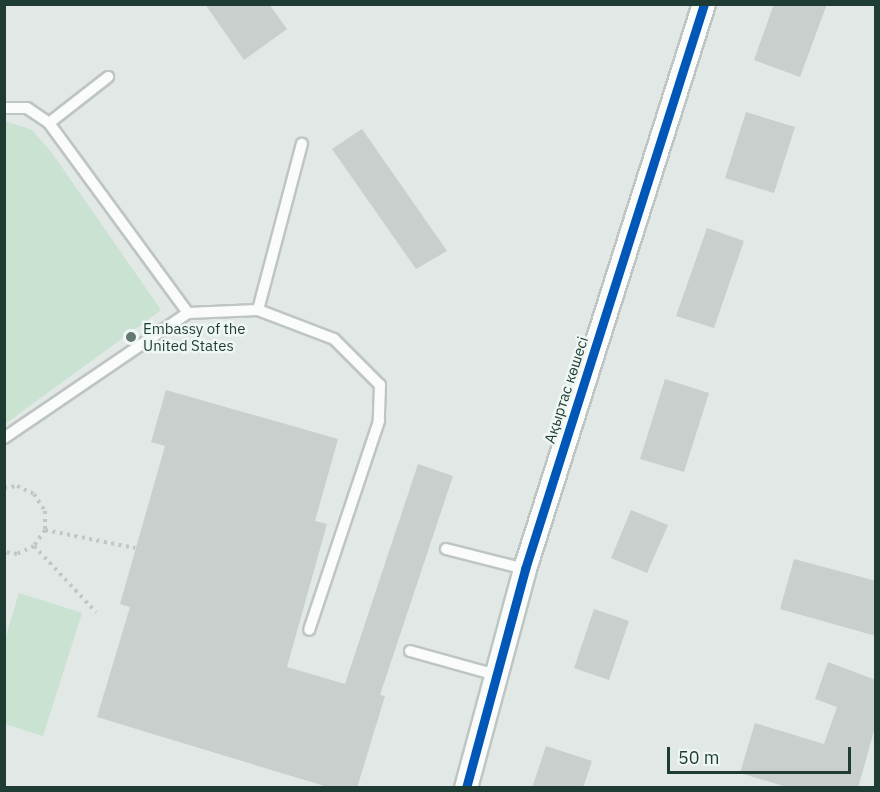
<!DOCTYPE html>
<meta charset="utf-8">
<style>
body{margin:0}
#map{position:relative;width:880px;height:792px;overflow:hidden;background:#e1e8e5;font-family:"IBM Plex Sans",sans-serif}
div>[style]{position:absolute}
.green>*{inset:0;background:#c9e2d1}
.building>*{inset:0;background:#c9cfcc}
.path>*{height:4px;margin-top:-2px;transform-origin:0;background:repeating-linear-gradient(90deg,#bfc8c6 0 3px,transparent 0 7.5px)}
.roads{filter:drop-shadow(2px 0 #bec5c2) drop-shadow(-2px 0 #bec5c2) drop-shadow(0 2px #bec5c2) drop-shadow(0 -2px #bec5c2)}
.service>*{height:10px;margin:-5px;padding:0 5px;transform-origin:5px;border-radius:5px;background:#fafcfb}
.minor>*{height:22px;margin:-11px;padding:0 11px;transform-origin:11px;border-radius:11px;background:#fafcfb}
.cycleway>*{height:9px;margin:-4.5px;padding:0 4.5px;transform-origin:4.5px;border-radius:4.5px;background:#0057b8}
.dots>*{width:16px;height:16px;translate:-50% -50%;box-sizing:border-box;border:3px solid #eff7f3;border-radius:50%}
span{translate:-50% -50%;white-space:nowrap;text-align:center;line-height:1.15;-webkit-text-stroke:5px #eff7f3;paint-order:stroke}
.poi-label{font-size:15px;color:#1f3c34}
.left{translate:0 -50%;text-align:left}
.street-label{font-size:15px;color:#1f3c34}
.frame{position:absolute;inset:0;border:6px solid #1f3c34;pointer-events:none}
.scale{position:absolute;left:667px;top:747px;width:184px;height:27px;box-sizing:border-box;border:3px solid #1f3c34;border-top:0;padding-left:8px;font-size:18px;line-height:21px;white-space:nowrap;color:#1f3c34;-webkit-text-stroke:4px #eff7f3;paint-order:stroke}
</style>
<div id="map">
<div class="green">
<div style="clip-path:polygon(5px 121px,32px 130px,52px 153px,161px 310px,5px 424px)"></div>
<div style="clip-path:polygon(19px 593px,82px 613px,43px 736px,5px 724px,5px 639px)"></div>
</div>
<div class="building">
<div style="clip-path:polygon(205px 4px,269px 4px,287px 29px,244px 60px)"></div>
<div style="clip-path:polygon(774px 4px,827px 4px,800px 77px,754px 60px)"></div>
<div style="clip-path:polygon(746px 112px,795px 127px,774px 193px,725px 178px)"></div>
<div style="clip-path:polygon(362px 129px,447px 251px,416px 269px,332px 149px)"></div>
<div style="clip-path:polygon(707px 228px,744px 241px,714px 328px,676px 316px)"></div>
<div style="clip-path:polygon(665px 379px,709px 393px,684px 472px,640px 459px)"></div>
<div style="clip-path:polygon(166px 390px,338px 439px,315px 521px,327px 524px,287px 667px,345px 684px,418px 464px,453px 476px,380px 695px,385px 696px,357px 788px,331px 788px,97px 717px,130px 607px,120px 604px,165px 446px,151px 442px)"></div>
<div style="clip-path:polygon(631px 510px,668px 525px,647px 573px,611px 558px)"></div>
<div style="clip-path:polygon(794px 559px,876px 581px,876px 636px,780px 609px)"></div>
<div style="clip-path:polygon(594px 609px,629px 621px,609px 680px,574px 668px)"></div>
<div style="clip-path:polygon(828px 662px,876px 680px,876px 724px,858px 788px,790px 788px,740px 773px,755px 723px,824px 744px,837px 707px,815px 699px)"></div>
<div style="clip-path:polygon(546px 746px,592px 761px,583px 788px,532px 788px)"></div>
</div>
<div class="path">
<div style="left:4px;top:488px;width:13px;rotate:-9deg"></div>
<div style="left:17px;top:486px;width:19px;rotate:25deg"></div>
<div style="left:34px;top:494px;width:20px;rotate:57deg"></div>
<div style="left:45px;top:511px;width:19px;rotate:90deg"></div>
<div style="left:45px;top:530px;width:19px;rotate:125deg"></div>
<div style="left:34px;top:546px;width:19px;rotate:155deg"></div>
<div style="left:17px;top:554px;width:13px;rotate:-171deg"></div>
<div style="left:45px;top:530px;width:92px;rotate:11.3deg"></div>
<div style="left:34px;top:546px;width:91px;rotate:46.8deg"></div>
</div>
<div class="roads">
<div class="service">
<div style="left:4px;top:108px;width:23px"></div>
<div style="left:27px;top:108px;width:27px;rotate:34deg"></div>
<div style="left:49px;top:123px;width:235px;rotate:53.8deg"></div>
<div style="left:49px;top:123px;width:75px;rotate:-37.9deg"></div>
<div style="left:258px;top:310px;width:172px;rotate:-75.2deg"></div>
<div style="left:4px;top:438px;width:222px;rotate:-34.2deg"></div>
<div style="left:188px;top:313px;width:70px;rotate:-2.5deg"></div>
<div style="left:258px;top:310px;width:81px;rotate:20.9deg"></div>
<div style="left:334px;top:339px;width:65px;rotate:45deg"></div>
<div style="left:380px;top:385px;width:36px;rotate:92deg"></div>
<div style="left:379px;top:421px;width:220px;rotate:108.5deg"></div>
<div style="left:446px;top:549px;width:81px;rotate:14.2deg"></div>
<div style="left:410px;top:651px;width:89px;rotate:15.6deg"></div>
</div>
<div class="minor">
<div style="left:466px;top:788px;width:227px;rotate:-74.9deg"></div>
<div style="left:525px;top:569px;width:593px;rotate:-72.42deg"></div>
</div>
</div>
<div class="cycleway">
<div style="left:466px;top:788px;width:227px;rotate:-74.9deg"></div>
<div style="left:525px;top:569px;width:593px;rotate:-72.42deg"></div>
</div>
<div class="dots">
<div style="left:131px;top:337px;background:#637872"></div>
</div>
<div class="poi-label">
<span class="left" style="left:143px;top:337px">Embassy of the<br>United States</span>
</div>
<div class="street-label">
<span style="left:566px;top:390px;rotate:-72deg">Ақыртас көшесі</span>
</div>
<div class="frame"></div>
<div class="scale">50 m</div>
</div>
